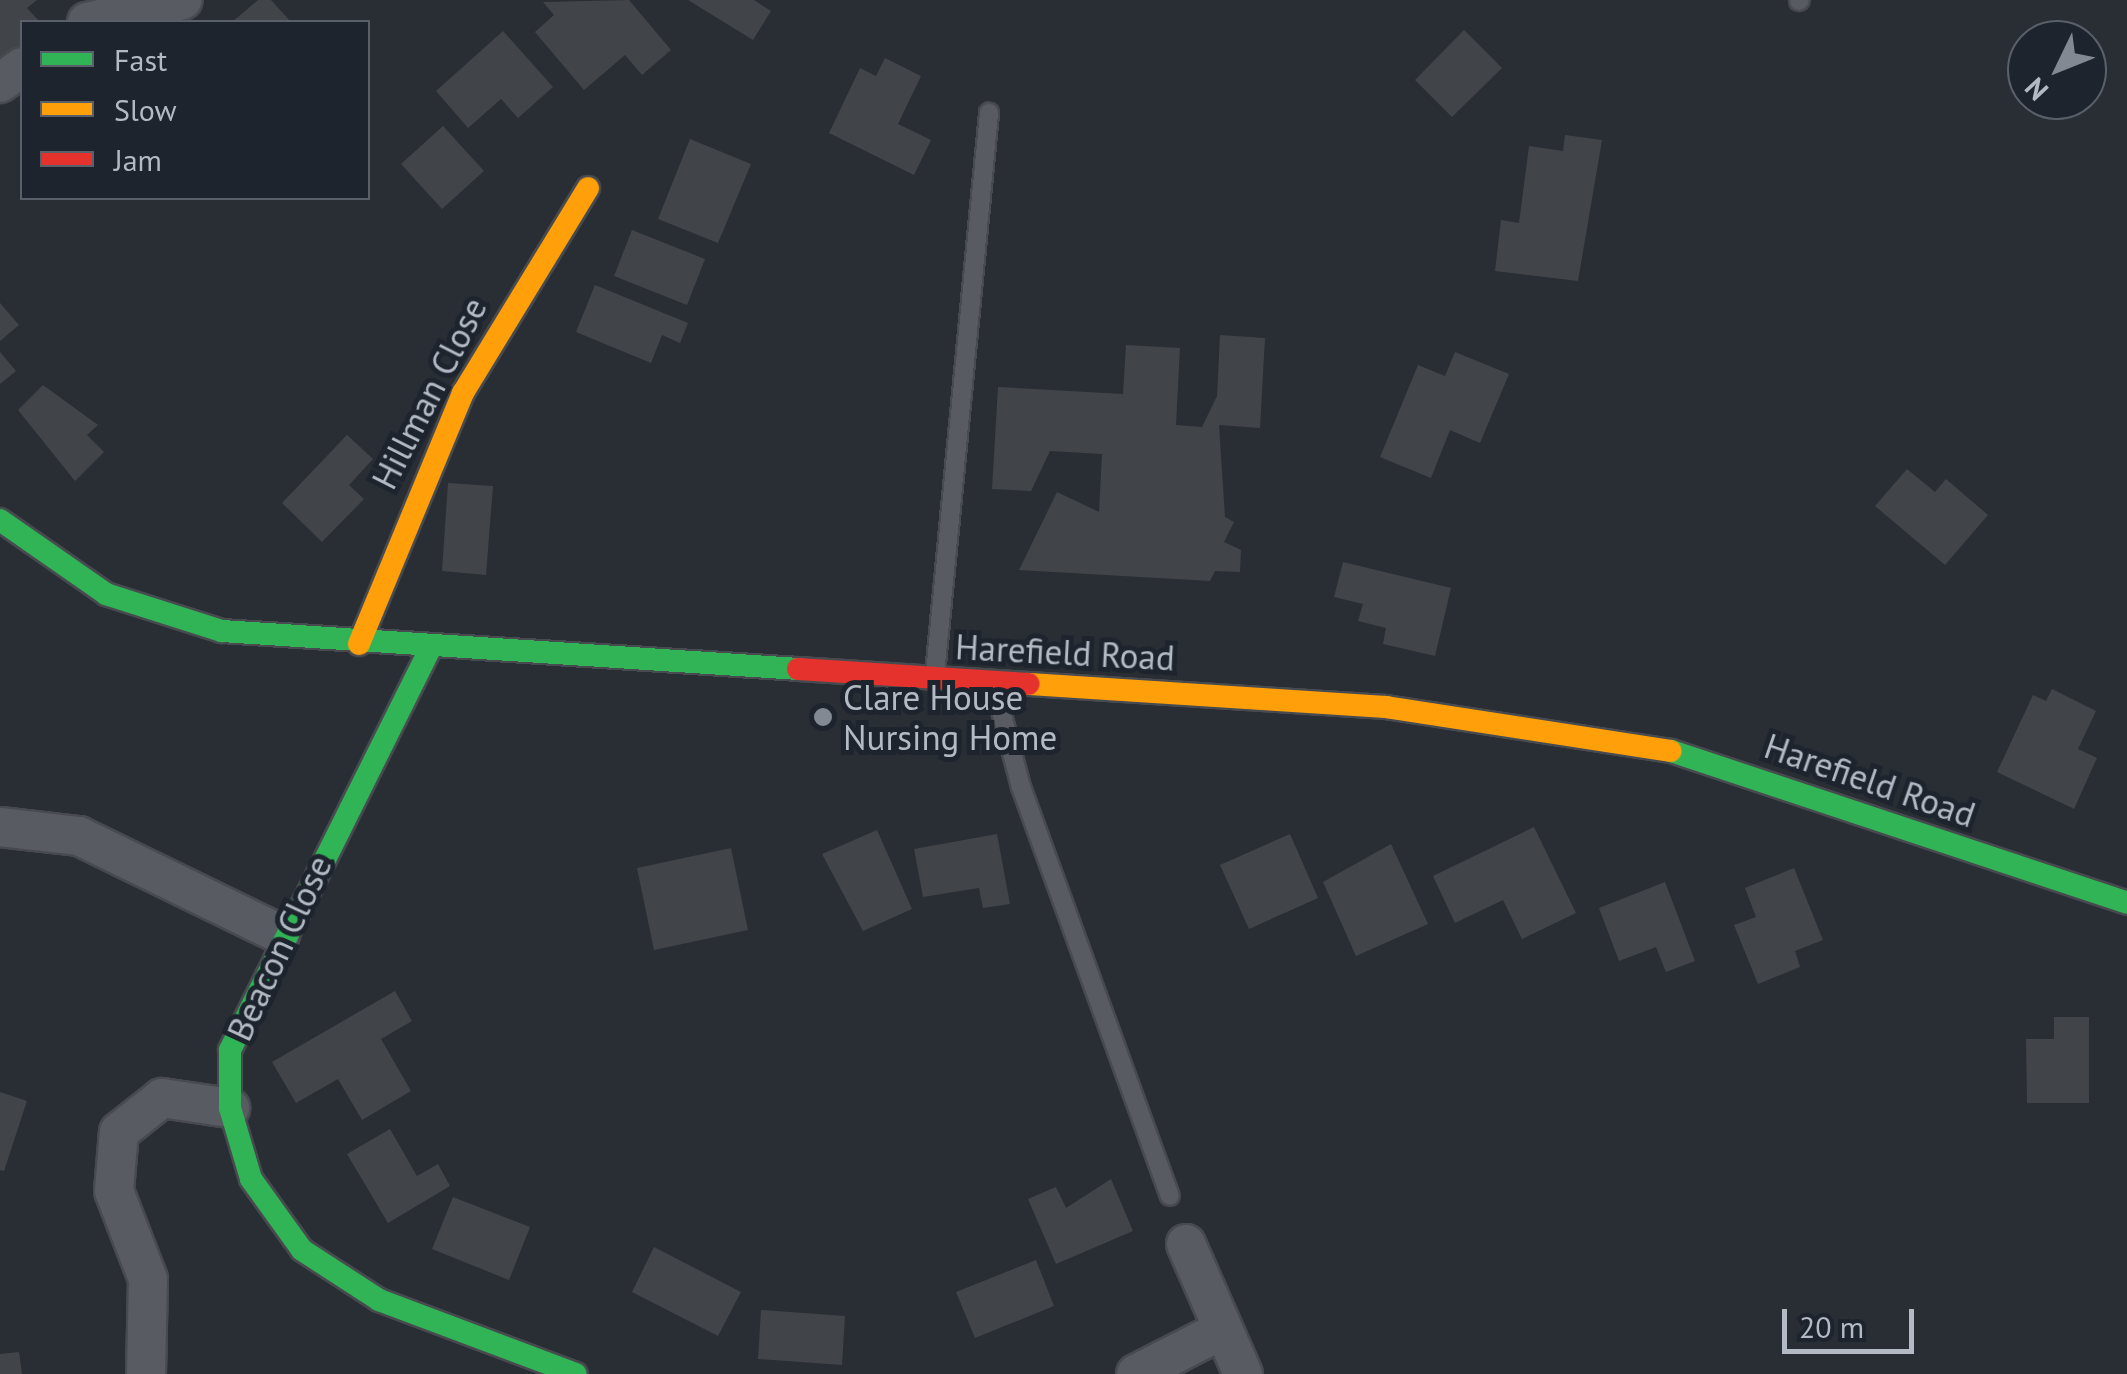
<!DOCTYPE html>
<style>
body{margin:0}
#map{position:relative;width:2127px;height:1374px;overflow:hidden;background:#292e34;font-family:"PT Sans",sans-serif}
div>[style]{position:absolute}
.building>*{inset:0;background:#41454a}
.roads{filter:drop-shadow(2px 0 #474a4f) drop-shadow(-2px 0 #474a4f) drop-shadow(0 2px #474a4f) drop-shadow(0 -2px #474a4f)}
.lane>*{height:18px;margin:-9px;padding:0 9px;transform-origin:9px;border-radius:9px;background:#585c62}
.street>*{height:38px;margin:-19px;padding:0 19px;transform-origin:19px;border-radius:19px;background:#585c62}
.fast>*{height:22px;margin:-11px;padding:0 11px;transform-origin:11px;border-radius:11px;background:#30b455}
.slow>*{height:22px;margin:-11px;padding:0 11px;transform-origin:11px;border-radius:11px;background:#ff9f0a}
.jam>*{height:22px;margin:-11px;padding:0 11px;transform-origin:11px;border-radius:11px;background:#e5322d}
.dots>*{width:28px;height:28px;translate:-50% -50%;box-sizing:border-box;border:5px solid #1e242d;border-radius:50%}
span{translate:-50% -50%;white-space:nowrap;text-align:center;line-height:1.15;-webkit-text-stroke:10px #1e242d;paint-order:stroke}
.street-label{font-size:35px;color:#b4bac4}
.poi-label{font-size:35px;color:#b4bac4}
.left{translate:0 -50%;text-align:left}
.legend{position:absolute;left:20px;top:20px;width:350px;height:180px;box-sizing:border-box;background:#1e242d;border:2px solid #5a6069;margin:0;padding:12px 18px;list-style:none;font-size:30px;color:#b4bac4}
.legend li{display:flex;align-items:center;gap:20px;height:50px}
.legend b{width:50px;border:2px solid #5a6069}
.north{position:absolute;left:2007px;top:20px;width:100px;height:100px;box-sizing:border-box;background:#1e242d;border:2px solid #5a6069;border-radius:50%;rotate:227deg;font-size:28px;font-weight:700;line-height:40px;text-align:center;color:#b4bac4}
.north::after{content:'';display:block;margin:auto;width:35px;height:45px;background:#838992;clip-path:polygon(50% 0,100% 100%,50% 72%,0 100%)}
.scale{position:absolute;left:1782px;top:1309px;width:132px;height:45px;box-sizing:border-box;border:5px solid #b4bac4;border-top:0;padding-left:12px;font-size:30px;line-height:35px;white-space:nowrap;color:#b4bac4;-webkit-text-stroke:8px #1e242d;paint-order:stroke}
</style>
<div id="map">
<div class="building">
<div style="clip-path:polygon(0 0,37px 0,27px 8px,40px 22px,22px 22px,22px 63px,0 68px)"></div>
<div style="clip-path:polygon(258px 0,271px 0,291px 22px,232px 22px)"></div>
<div style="clip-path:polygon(629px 0,671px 50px,642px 75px,625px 55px,584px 90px,535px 32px,554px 15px,543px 2px)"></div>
<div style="clip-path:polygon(688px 0,754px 0,771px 11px,753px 40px)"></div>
<div style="clip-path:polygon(1464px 30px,1502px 68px,1452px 117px,1415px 80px)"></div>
<div style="clip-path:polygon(503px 31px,553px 87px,518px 118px,501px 99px,468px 128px,436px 91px)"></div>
<div style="clip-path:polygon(885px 58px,921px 76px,898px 124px,931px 140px,914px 175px,829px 133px,860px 68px,876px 76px)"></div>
<div style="clip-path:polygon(443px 126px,484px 171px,442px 209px,401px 164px)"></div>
<div style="clip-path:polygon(1565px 135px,1602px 140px,1578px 281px,1495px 271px,1501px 220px,1519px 223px,1529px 146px,1563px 151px)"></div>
<div style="clip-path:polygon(690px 139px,751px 164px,718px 243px,658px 219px)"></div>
<div style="clip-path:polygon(632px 230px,705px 259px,687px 305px,614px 276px)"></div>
<div style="clip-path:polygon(595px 285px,688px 323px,680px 343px,662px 335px,651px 363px,576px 332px)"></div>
<div style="clip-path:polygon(0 303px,19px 325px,0 341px)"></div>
<div style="clip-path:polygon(1220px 335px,1265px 338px,1260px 428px,1219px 425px,1225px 517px,1234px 522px,1224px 542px,1241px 550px,1240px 572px,1215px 571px,1210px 581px,1019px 570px,1057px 492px,1099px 512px,1102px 454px,1050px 451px,1031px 491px,992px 489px,998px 387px,1123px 394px,1126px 345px,1180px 348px,1176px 425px,1202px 427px,1217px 396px)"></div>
<div style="clip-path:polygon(0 352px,16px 371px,0 384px)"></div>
<div style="clip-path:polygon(1455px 352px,1509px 374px,1480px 443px,1450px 430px,1431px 478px,1380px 457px,1418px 365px,1445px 376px)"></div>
<div style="clip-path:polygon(43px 385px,98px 425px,87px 435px,104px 452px,75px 481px,18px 410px)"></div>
<div style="clip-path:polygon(347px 435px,373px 459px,349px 485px,364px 499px,322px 542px,282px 503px)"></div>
<div style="clip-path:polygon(1907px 469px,1935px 492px,1946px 479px,1988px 515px,1945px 565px,1875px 506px)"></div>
<div style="clip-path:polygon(448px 483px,493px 486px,486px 575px,442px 571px)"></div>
<div style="clip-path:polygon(1343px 562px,1451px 588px,1435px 656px,1383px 644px,1386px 628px,1358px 621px,1363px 604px,1334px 597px)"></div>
<div style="clip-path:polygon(2052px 689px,2096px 711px,2078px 749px,2097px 758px,2074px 809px,1997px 772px,2033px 695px,2046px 701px)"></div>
<div style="clip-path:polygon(1534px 827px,1576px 913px,1522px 939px,1503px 900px,1455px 923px,1433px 876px)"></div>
<div style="clip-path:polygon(877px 830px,912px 909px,863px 931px,822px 854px)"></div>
<div style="clip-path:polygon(997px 834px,1010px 904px,983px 908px,979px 888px,923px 897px,914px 849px)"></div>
<div style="clip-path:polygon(1290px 834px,1318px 898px,1249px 929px,1220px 865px)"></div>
<div style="clip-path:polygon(1391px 844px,1428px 924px,1356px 956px,1323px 882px)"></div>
<div style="clip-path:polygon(731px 848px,748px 930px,654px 950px,637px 868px)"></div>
<div style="clip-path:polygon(1794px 868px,1823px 940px,1795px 951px,1800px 967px,1758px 984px,1734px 925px,1756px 917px,1745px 888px)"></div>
<div style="clip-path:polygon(1665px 882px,1695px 961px,1666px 972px,1656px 947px,1619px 961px,1599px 908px)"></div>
<div style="clip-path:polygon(395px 991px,412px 1021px,381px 1039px,411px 1091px,362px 1120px,338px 1079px,296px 1103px,272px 1062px)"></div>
<div style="clip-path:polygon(2054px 1017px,2089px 1017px,2089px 1103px,2027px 1103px,2026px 1039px,2054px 1039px)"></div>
<div style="clip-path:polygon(0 1092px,27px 1101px,4px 1171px,0 1170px)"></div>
<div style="clip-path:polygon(390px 1129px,417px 1176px,438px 1164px,450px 1186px,388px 1223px,347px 1154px)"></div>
<div style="clip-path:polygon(1111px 1179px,1133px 1231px,1056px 1264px,1028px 1199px,1056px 1187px,1066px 1208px)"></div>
<div style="clip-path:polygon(453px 1197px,530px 1227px,509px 1280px,432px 1249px)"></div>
<div style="clip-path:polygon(654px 1247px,741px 1292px,718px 1336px,632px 1292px)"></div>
<div style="clip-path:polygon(1036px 1260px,1054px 1306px,975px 1338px,956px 1292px)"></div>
<div style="clip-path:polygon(761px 1310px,845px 1316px,842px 1365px,758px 1359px)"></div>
<div style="clip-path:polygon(19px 1352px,22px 1374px,0 1374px,0 1354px)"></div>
</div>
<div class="roads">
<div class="lane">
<div style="left:1799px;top:1px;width:1px;rotate:-45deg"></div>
<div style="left:935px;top:674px;width:564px;rotate:-84.5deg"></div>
<div style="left:995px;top:688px;width:102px;rotate:75.3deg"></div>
<div style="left:1021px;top:787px;width:435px;rotate:70deg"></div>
</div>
<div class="street">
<div style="left:87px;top:22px;width:98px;rotate:-13deg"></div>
<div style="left:0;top:83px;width:27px;rotate:-36deg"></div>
<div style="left:0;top:827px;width:80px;rotate:6.5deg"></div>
<div style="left:79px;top:836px;width:224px;rotate:26deg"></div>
<div style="left:1186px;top:1244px;width:142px;rotate:66.3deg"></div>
<div style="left:146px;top:1374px;width:95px;rotate:-88.8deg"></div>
<div style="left:148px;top:1279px;width:94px;rotate:-111.1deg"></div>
<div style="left:114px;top:1191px;width:59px;rotate:-85.2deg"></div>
<div style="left:119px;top:1132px;width:55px;rotate:-38.3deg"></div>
<div style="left:162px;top:1098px;width:69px;rotate:8.4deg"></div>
<div style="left:1136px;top:1374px;width:94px;rotate:-27.1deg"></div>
</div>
<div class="fast">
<div style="left:0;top:520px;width:129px;rotate:34.9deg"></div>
<div style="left:106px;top:594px;width:122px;rotate:17.7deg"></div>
<div style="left:222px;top:631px;width:577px;rotate:3.77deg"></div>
<div style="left:430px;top:649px;width:448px;rotate:116.5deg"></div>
<div style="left:230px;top:1050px;width:58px;rotate:90deg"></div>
<div style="left:230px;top:1108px;width:74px;rotate:73.5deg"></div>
<div style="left:251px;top:1179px;width:87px;rotate:54.3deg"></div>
<div style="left:302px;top:1250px;width:92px;rotate:33deg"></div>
<div style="left:379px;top:1300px;width:210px;rotate:20.6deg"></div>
<div style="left:1671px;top:751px;width:481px;rotate:18.4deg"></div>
</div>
<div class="slow">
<div style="left:359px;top:644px;width:272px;rotate:-67.5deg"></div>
<div style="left:463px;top:393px;width:240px;rotate:-58.6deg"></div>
<div style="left:1029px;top:684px;width:358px;rotate:3.7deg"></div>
<div style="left:1386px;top:707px;width:288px;rotate:8.8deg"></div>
</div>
<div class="jam">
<div style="left:798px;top:669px;width:231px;rotate:3.7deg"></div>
</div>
</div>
<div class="dots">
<div style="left:823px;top:717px;background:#838992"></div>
</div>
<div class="street-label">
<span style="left:429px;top:393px;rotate:-63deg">Hillman Close</span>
<span style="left:1065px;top:652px;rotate:3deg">Harefield Road</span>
<span style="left:1870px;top:780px;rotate:19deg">Harefield Road</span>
<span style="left:279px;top:948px;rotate:-65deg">Beacon Close</span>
</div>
<div class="poi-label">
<span class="left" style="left:843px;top:717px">Clare House<br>Nursing Home</span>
</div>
<ul class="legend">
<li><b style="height:12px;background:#30b455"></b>Fast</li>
<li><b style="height:12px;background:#ff9f0a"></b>Slow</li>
<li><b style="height:12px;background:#e5322d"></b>Jam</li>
</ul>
<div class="north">N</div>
<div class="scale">20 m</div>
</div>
